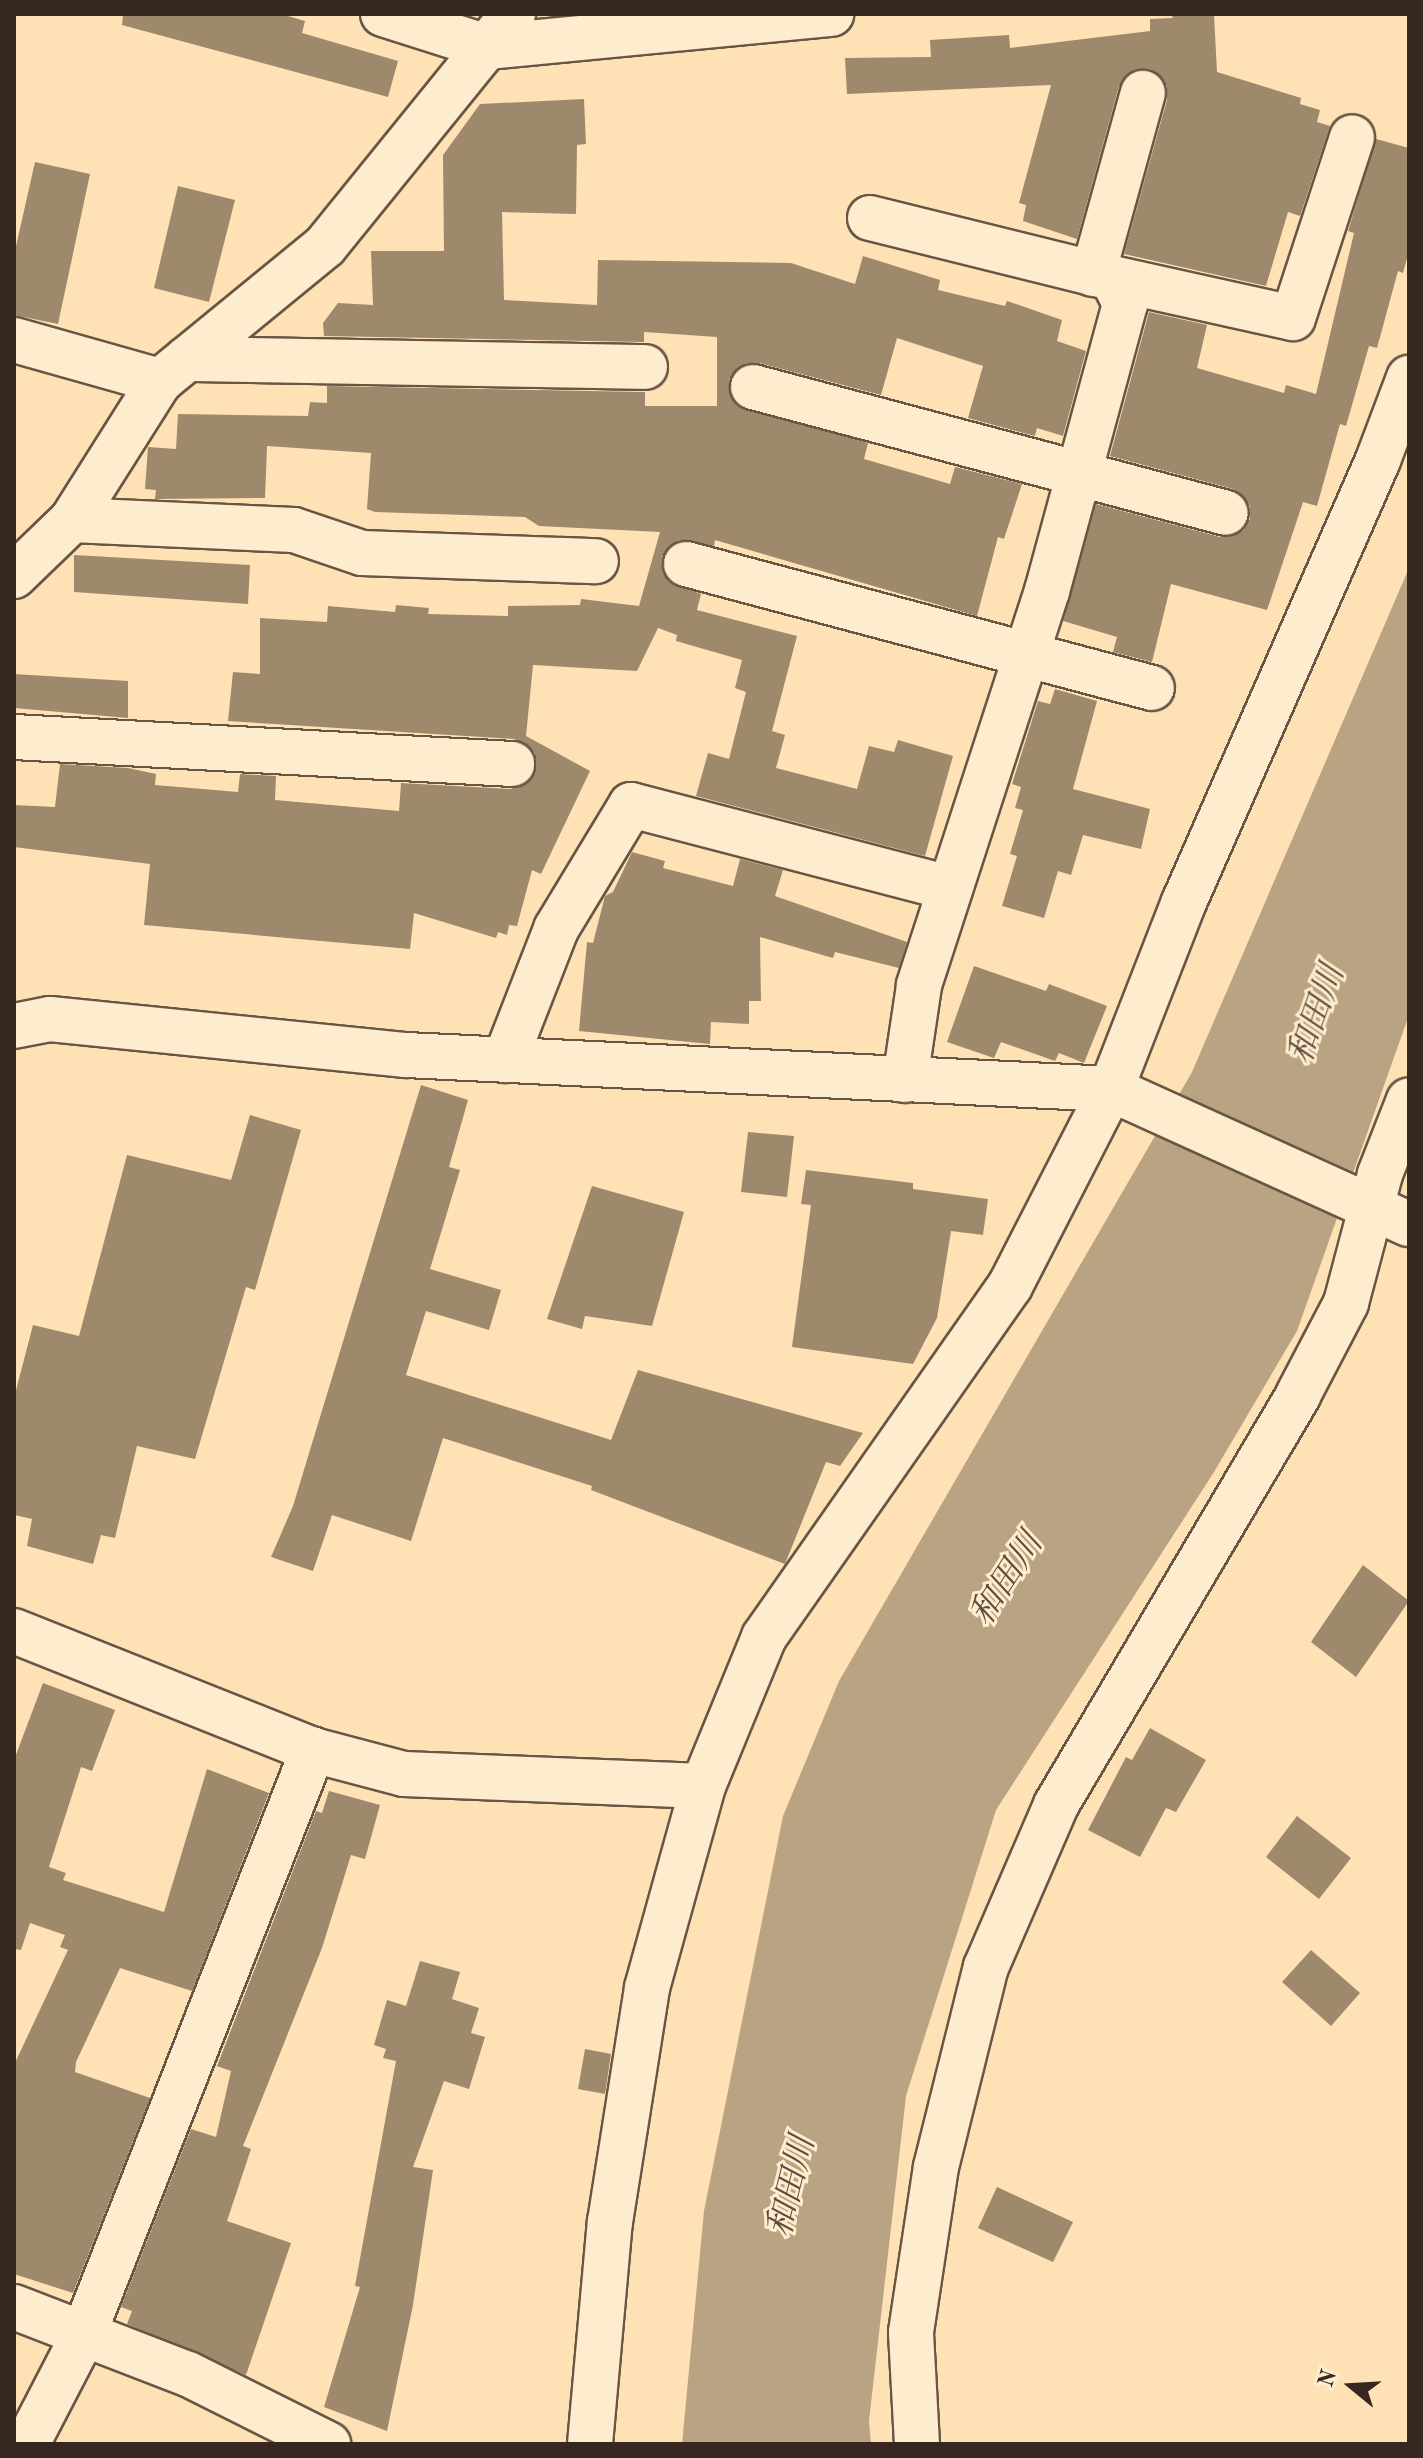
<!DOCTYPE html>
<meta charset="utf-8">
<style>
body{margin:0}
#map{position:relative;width:1423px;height:2458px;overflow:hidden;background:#fee2b5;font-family:"Old Standard TT","Noto Serif JP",serif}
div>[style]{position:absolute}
.water>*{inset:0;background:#baa382}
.building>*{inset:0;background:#9e896d}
.roads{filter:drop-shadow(2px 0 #685645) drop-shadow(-2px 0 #685645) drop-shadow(0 2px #685645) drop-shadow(0 -2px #685645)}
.minor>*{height:44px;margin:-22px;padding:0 22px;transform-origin:22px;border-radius:22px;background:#feeccf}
span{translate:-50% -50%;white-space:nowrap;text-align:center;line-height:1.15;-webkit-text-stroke:6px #feeccf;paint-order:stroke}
.water-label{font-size:34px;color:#5e4d3d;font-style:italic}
.frame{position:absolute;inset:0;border:16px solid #362820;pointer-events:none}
.north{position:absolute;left:1311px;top:2346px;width:80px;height:80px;-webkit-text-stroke:6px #feeccf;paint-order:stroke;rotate:288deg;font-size:22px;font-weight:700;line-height:32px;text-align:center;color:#362820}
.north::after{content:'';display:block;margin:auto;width:28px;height:36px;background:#362820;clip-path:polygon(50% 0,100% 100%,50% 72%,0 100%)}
</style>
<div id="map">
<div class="water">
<div style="clip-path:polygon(1409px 568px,1409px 1015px,1297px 1331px,1214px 1472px,996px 1810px,906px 2096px,869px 2421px,871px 2444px,682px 2444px,704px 2211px,783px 1816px,839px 1681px,1192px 1072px)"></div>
</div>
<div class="building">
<div style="clip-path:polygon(123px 14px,281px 14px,305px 21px,302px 33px,398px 61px,388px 97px,122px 25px)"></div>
<div style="clip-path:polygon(1171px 14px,1214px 14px,1217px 72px,1301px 98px,1300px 104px,1320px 110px,1317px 122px,1330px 126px,1300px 216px,1288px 212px,1266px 286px,1124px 254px,1167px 100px,1167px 86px,1150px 69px,1136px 69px,1119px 86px,1077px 239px,1023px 221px,1026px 205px,1019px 203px,1051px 85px,847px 94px,845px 58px,931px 57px,930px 40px,1009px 35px,1010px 48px,1150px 31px,1150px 19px,1173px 18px)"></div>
<div style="clip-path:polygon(584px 99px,586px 144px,577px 145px,576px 214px,502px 212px,504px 300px,597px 305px,598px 260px,791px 263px,855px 284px,863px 256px,940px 280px,938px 290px,1005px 306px,1007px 301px,1062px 320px,1057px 341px,1086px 351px,1063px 436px,1037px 428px,1035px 436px,968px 418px,983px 366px,897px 338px,881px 395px,759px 363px,746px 363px,729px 380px,736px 405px,868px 443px,864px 459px,950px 484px,955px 467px,1022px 484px,1004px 539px,998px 537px,977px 616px,715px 540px,714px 546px,679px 540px,662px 557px,669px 582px,701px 594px,697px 610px,797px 636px,772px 731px,785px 735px,776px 768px,857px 789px,869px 746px,894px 752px,898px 740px,953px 756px,925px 856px,696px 796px,708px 753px,729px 759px,746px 692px,735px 688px,742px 660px,676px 641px,677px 635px,658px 628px,637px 671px,533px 665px,526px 736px,590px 771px,541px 874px,532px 870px,517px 926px,509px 925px,507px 935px,498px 932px,496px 938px,414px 913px,410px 949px,144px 925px,150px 864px,14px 847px,14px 805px,55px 807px,60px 764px,128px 768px,156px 774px,155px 785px,238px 792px,240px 774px,276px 776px,275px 800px,399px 811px,401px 783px,511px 789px,532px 778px,535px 753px,514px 739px,228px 721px,233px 672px,260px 674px,260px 618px,327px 622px,328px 606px,395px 612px,396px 605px,429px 608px,428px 614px,508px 616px,508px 606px,580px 605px,581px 599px,639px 606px,660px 532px,539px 526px,525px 517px,375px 512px,367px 509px,371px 453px,267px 446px,265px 498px,155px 499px,156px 490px,145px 489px,148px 447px,176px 449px,178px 414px,308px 416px,310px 402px,327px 403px,327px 386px,645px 392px,645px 406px,717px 406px,717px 337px,644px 332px,644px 342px,324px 336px,323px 323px,338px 303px,373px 305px,371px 251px,444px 251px,443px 155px,480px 104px)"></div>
<div style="clip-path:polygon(1376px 139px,1409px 148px,1409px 251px,1403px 273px,1398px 271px,1377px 348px,1369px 346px,1346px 426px,1340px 424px,1317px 506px,1303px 502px,1267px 610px,1171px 584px,1152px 662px,1113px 652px,1117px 637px,1063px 621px,1096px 504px,1220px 537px,1243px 531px,1250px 519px,1250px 506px,1233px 489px,1110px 456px,1149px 312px,1207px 325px,1197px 368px,1284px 393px,1286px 385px,1316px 394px,1354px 233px,1348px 231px)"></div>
<div style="clip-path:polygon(35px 162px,90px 174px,58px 324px,14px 315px,14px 255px)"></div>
<div style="clip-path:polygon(178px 186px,235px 200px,209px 302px,154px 288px)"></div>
<div style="clip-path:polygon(74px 555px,250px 565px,248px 604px,74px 592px)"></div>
<div style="clip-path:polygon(14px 674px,128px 681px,128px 718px,14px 708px)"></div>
<div style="clip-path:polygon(1055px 689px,1097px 701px,1073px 789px,1150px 809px,1141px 849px,1083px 835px,1071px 875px,1058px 871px,1044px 918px,1002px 906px,1017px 856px,1010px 854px,1023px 810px,1015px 808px,1021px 787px,1012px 784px,1038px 701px,1050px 704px)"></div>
<div style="clip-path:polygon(632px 852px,665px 861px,663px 868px,733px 886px,740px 859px,783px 870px,775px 896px,907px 942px,899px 968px,835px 952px,833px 958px,760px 937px,761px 1001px,749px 1001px,749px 1024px,711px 1022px,710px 1044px,579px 1031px,587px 942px,593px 943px,605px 896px,613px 892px)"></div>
<div style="clip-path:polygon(974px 966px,1046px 991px,1049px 984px,1107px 1006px,1084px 1063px,1059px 1053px,1055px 1061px,1001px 1042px,994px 1058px,947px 1042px)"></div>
<div style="clip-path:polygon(421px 1085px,468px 1100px,449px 1167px,460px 1170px,430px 1269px,501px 1290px,489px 1330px,426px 1311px,406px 1375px,611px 1440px,638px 1370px,863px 1433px,840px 1466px,826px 1462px,785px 1564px,591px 1490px,592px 1486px,443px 1438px,411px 1541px,332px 1515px,313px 1571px,271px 1557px,293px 1506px)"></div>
<div style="clip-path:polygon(250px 1115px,301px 1130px,255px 1290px,246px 1287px,195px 1459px,137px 1446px,115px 1538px,101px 1535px,93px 1564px,27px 1546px,32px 1519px,14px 1515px,14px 1398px,33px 1325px,79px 1336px,127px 1155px,231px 1180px)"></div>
<div style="clip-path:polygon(748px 1132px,794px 1136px,787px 1197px,741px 1192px)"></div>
<div style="clip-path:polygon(806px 1170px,913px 1183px,913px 1189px,988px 1199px,983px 1235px,951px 1231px,937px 1318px,913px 1364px,792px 1347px,811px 1205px,801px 1204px)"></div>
<div style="clip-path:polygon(592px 1186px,684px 1212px,652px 1326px,585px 1316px,582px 1329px,547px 1319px)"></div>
<div style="clip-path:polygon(1363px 1565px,1409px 1601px,1356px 1677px,1311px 1642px)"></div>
<div style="clip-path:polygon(43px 1683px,115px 1710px,92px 1771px,81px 1767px,49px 1867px,66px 1873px,63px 1880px,164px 1912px,207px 1769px,269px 1793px,192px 1991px,120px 1968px,76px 2062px,75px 2072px,150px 2098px,73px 2293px,14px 2274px,14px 2065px,68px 1950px,60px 1947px,65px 1935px,30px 1923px,21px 1950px,14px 1949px,14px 1760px)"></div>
<div style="clip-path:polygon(1150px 1728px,1206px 1760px,1176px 1812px,1166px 1808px,1140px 1857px,1088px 1830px,1126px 1757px,1132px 1760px)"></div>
<div style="clip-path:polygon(329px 1791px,380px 1805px,365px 1859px,351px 1855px,322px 1948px,243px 2146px,251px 2149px,227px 2221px,291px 2243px,246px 2375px,127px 2324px,132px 2311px,121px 2307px,191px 2129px,216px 2137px,231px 2071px,217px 2066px,316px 1811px,322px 1813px)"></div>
<div style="clip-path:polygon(1297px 1816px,1351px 1858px,1319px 1899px,1266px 1857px)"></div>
<div style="clip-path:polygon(1311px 1950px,1360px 1993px,1331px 2026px,1282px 1982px)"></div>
<div style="clip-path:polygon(420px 1961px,460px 1972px,452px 1999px,479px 2008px,471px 2033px,485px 2037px,469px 2089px,444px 2081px,413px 2167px,433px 2170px,413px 2305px,387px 2431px,324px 2407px,360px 2287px,355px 2286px,396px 2061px,383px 2058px,386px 2049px,374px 2045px,387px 2000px,406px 2006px)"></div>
<div style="clip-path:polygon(585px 2049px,611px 2054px,605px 2094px,578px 2089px)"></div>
<div style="clip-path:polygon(997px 2187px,1073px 2222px,1053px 2262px,978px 2228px)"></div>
</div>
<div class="roads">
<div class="minor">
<div style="left:383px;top:14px;width:109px;rotate:17.6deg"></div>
<div style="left:487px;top:47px;width:346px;rotate:-5.5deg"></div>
<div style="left:870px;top:218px;width:249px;rotate:13.9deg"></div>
<div style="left:1112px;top:278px;width:29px;rotate:63deg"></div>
<div style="left:1125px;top:304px;width:297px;rotate:105.2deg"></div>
<div style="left:1047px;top:591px;width:415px;rotate:108deg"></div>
<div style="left:919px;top:986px;width:95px;rotate:98.5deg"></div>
<div style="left:1093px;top:274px;width:188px;rotate:-74.6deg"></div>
<div style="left:1112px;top:278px;width:185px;rotate:12.5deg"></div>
<div style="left:1293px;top:318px;width:190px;rotate:-71.9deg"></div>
<div style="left:14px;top:340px;width:152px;rotate:15.7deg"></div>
<div style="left:187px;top:359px;width:458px;rotate:1deg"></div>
<div style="left:753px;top:387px;width:489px;rotate:14.9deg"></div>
<div style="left:72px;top:520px;width:222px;rotate:2.6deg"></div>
<div style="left:294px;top:530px;width:72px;rotate:18.7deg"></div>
<div style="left:362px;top:553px;width:234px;rotate:2deg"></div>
<div style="left:686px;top:564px;width:482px;rotate:14.9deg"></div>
<div style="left:14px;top:576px;width:81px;rotate:-44deg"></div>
<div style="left:72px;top:520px;width:165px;rotate:-57.7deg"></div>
<div style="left:160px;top:381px;width:213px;rotate:-39.3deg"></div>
<div style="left:325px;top:246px;width:299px;rotate:-51deg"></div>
<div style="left:14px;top:737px;width:499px;rotate:3.1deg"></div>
<div style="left:14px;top:1026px;width:37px;rotate:-11deg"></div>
<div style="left:50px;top:1019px;width:358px;rotate:5.8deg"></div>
<div style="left:406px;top:1055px;width:706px;rotate:2.76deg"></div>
<div style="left:1111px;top:1089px;width:327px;rotate:24.4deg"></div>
<div style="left:505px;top:1060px;width:141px;rotate:-68.7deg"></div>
<div style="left:556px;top:929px;width:145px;rotate:-58.8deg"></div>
<div style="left:631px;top:805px;width:330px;rotate:14.6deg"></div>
<div style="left:14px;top:1631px;width:322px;rotate:21.7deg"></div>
<div style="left:14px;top:2307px;width:186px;rotate:21.1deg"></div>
<div style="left:188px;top:2374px;width:157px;rotate:26.6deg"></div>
<div style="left:27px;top:2444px;width:122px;rotate:-62.6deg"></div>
<div style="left:83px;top:2336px;width:630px;rotate:-68.57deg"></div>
<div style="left:313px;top:1750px;width:94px;rotate:14.8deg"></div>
<div style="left:404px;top:1774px;width:299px;rotate:2.3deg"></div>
<div style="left:590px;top:2444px;width:223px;rotate:-84.9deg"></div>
<div style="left:610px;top:2222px;width:237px;rotate:-81deg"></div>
<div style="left:647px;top:1988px;width:210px;rotate:-74.5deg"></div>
<div style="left:703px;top:1786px;width:161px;rotate:-67.7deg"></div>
<div style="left:764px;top:1637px;width:429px;rotate:-55deg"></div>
<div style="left:1010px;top:1286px;width:221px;rotate:-62.9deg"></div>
<div style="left:1111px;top:1089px;width:201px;rotate:-68.7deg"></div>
<div style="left:1184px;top:902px;width:483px;rotate:-66.3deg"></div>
<div style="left:1378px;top:460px;width:88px;rotate:-69.3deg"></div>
<div style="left:917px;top:2444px;width:112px;rotate:-93.1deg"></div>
<div style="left:911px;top:2332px;width:167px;rotate:-81.4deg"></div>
<div style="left:936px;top:2167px;width:206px;rotate:-76deg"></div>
<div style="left:986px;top:1967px;width:176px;rotate:-66.6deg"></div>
<div style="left:1056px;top:1805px;width:476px;rotate:-59.4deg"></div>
<div style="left:1298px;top:1395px;width:104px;rotate:-62.4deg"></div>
<div style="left:1346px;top:1303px;width:133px;rotate:-75.2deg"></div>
<div style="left:1380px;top:1174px;width:79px;rotate:-68.6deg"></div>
</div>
</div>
<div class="water-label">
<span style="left:1318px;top:1015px;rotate:-70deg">和田川</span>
<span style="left:1008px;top:1580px;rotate:-57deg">和田川</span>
<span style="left:793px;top:2187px;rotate:-76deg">和田川</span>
</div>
<div class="frame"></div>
<div class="north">N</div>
</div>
